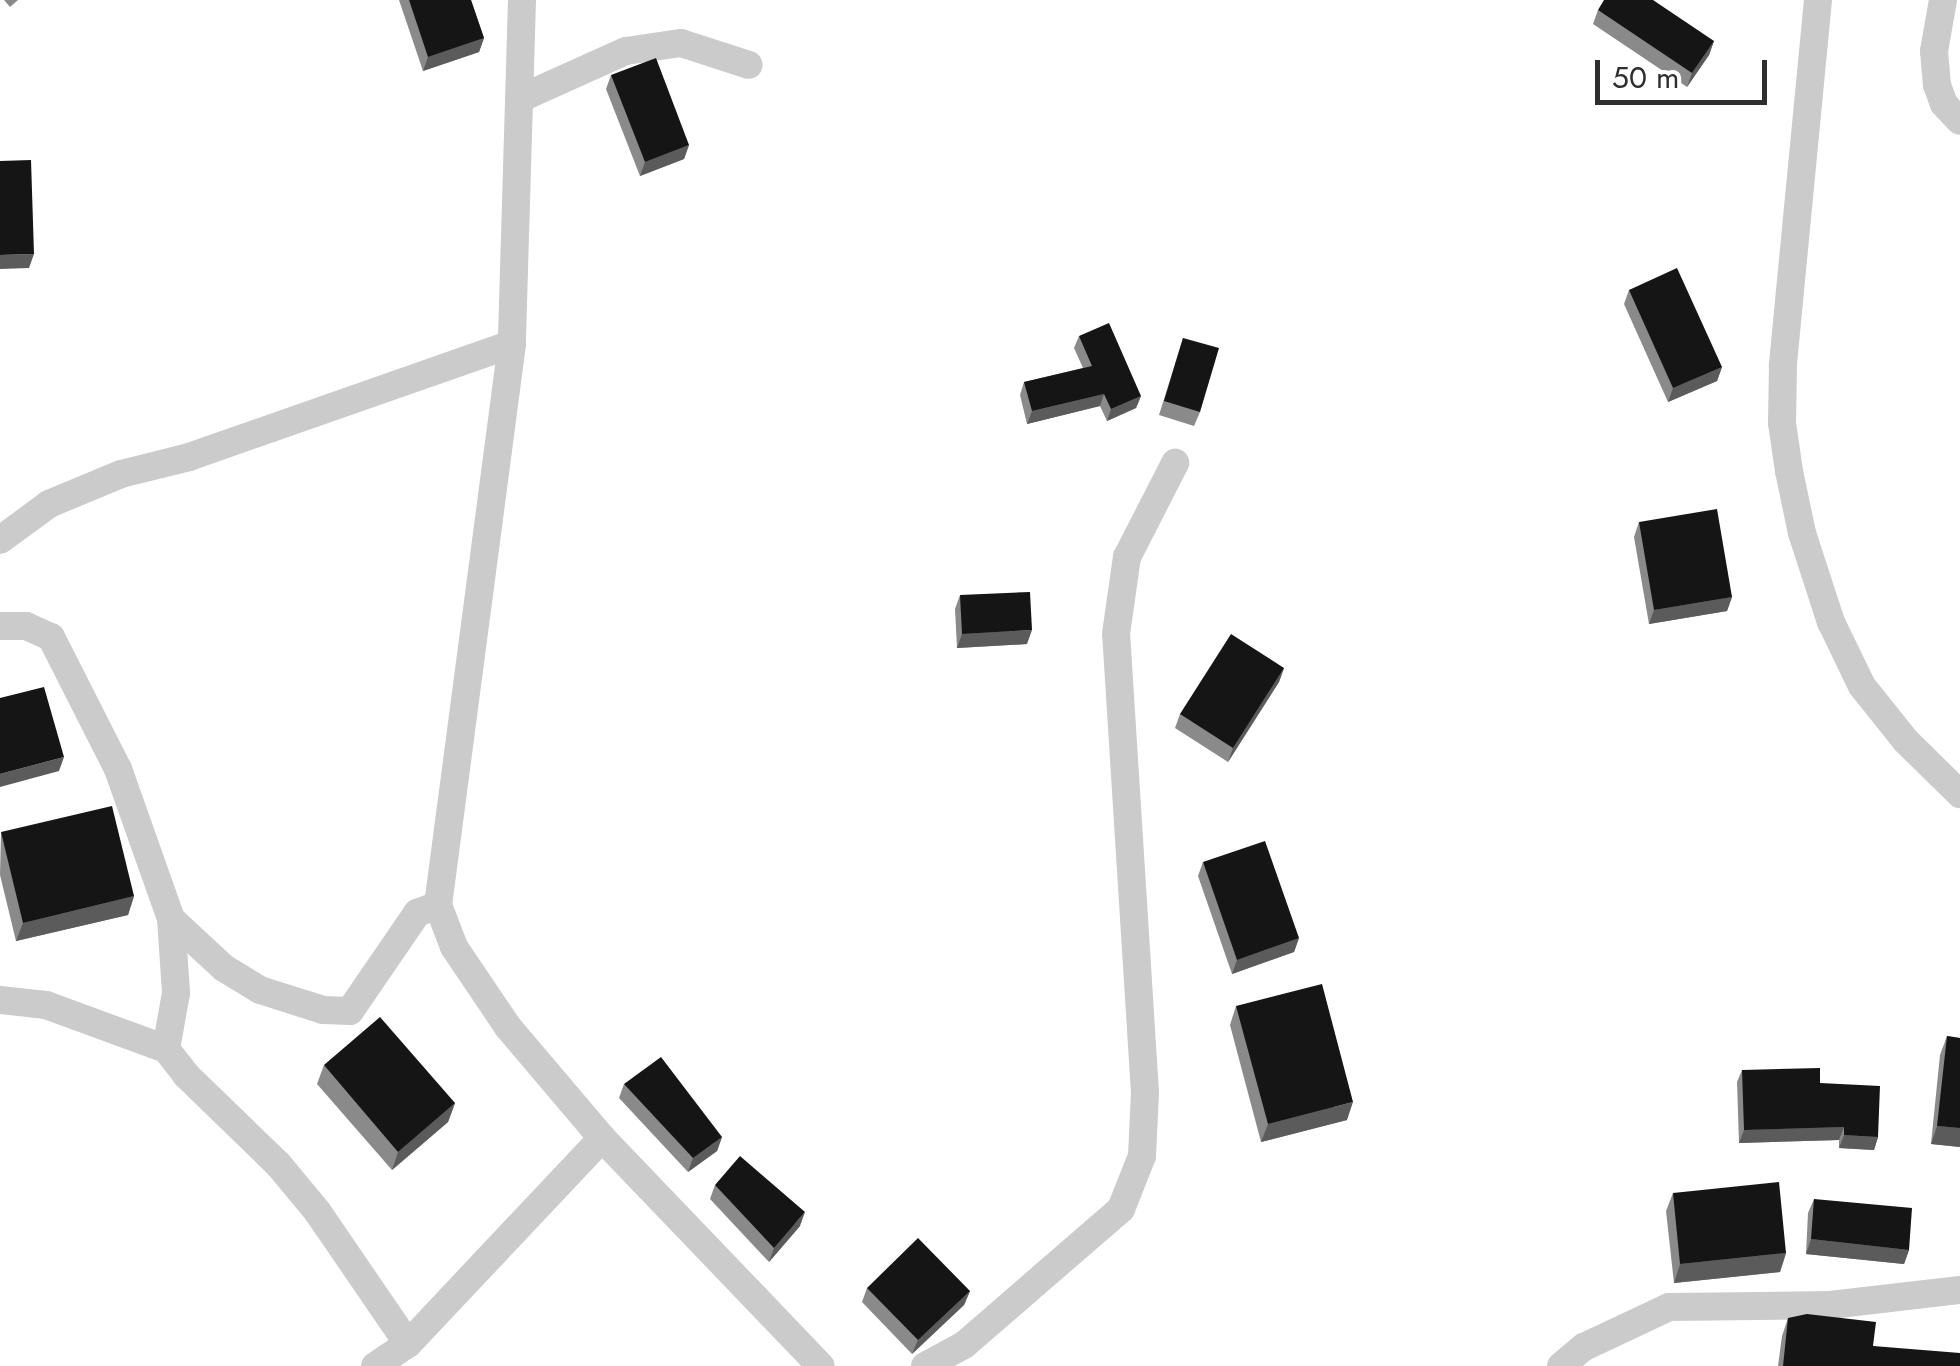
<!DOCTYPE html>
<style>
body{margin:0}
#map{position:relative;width:1960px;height:1366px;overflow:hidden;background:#fff;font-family:Jost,sans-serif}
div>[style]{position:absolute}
.minor>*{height:28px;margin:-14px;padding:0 14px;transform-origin:14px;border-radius:14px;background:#cbcbcb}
.wall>*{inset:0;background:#8a8a8a}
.shaded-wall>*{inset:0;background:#5b5b5b}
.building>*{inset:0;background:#151515}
span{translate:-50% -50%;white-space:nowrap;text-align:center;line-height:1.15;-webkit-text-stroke:10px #fff;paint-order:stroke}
.scale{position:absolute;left:1595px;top:60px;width:172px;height:45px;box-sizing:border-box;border:5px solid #2e2e2e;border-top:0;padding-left:12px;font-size:30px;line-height:35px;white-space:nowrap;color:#2e2e2e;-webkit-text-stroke:8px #fff;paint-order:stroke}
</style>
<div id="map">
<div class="minor">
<div style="left:522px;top:0;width:344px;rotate:91.7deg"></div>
<div style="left:512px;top:344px;width:566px;rotate:97.51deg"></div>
<div style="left:438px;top:905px;width:45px;rotate:69.1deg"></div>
<div style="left:454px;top:947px;width:97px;rotate:56deg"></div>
<div style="left:508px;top:1027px;width:145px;rotate:49.7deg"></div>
<div style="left:602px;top:1138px;width:316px;rotate:46.2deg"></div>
<div style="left:1818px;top:0;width:368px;rotate:95.5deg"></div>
<div style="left:1783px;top:366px;width:57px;rotate:91deg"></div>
<div style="left:1782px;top:423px;width:49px;rotate:81.7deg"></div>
<div style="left:1789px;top:471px;width:63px;rotate:78.2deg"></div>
<div style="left:1802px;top:533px;width:94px;rotate:72deg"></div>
<div style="left:1831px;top:622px;width:71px;rotate:64.2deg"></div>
<div style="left:1862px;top:686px;width:70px;rotate:51.3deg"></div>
<div style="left:1906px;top:741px;width:76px;rotate:44.5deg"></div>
<div style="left:1943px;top:0;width:52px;rotate:100deg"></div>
<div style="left:1934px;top:51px;width:34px;rotate:85deg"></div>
<div style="left:1937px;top:85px;width:20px;rotate:70deg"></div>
<div style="left:1944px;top:104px;width:23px;rotate:47deg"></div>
<div style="left:519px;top:99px;width:117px;rotate:-24.2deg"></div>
<div style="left:626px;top:51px;width:56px;rotate:-8.3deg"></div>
<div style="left:681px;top:43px;width:71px;rotate:17.9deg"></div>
<div style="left:0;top:540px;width:61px;rotate:-36.3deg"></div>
<div style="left:49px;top:504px;width:78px;rotate:-22.6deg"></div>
<div style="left:121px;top:474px;width:70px;rotate:-14deg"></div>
<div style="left:189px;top:457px;width:342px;rotate:-19.3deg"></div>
<div style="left:0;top:626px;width:26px"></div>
<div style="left:26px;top:626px;width:27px;rotate:24deg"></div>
<div style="left:51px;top:637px;width:148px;rotate:63.1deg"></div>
<div style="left:118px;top:769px;width:159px;rotate:70.5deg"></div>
<div style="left:171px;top:919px;width:74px;rotate:86.1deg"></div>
<div style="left:176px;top:993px;width:57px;rotate:100.1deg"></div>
<div style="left:171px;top:919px;width:72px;rotate:42.8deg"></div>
<div style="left:224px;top:968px;width:42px;rotate:31.4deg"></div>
<div style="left:260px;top:990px;width:66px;rotate:17.6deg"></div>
<div style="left:323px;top:1010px;width:27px;rotate:2deg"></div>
<div style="left:350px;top:1011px;width:119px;rotate:-55.6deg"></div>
<div style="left:417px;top:913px;width:22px;rotate:-21deg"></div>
<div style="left:0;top:1000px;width:46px;rotate:6.2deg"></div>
<div style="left:46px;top:1005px;width:128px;rotate:20.1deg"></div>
<div style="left:166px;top:1049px;width:33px;rotate:52deg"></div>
<div style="left:186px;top:1075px;width:128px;rotate:44.1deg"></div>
<div style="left:278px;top:1164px;width:61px;rotate:50.3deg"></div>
<div style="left:317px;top:1211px;width:161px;rotate:55.6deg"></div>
<div style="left:375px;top:1366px;width:40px;rotate:-34deg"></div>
<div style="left:408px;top:1344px;width:283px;rotate:-46.7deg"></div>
<div style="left:925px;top:1366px;width:44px;rotate:-28.3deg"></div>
<div style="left:964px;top:1345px;width:208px;rotate:-40.9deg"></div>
<div style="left:1121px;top:1209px;width:57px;rotate:-68.4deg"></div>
<div style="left:1142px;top:1156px;width:63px;rotate:-87.3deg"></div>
<div style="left:1145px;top:1093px;width:460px;rotate:-93.6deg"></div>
<div style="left:1116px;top:634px;width:78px;rotate:-81.9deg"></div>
<div style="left:1127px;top:557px;width:106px;rotate:-62.9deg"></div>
<div style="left:1561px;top:1366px;width:30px;rotate:-40deg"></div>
<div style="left:1584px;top:1347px;width:94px;rotate:-25.2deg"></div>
<div style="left:1669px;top:1307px;width:161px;rotate:-0.7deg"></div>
<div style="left:1830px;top:1305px;width:131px;rotate:-6.6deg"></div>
</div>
<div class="wall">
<div style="clip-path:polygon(4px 0,18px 0,10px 7px)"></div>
<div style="clip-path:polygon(399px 0,471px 0,484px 38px,479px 52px,423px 71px)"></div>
<div style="clip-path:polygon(1598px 10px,1714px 41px,1709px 55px,1687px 87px,1593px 24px)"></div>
<div style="clip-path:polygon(611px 75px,689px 145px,684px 159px,640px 176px,606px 89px)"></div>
<div style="clip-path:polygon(1629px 290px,1722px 367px,1717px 381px,1668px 402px,1624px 304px)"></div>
<div style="clip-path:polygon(1079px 336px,1141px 396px,1136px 408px,1107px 421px,1100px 406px,1027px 424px,1020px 395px,1024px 382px,1083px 368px,1074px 348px)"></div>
<div style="clip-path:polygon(1183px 338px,1200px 412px,1194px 426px,1159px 415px)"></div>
<div style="clip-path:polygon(1639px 522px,1732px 597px,1727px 611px,1649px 624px,1634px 537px)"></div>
<div style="clip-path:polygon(960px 595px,1027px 644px,957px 648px,955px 609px)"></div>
<div style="clip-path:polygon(1284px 668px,1279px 682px,1228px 762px,1175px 728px,1180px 714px)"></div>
<div style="clip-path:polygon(1px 832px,134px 896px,128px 915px,16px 941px,0 875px)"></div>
<div style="clip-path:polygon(1203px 862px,1299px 938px,1294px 952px,1232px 974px,1198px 876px)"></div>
<div style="clip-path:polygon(1236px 1006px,1347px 1120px,1261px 1142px,1230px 1025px)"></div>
<div style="clip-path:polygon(1947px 1036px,1960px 1038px,1960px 1147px,1931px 1144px,1940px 1055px)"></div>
<div style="clip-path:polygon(324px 1065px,455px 1103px,448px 1122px,392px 1170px,317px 1084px)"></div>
<div style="clip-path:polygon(1742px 1070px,1820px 1083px,1878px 1137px,1874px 1150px,1839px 1148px,1839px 1140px,1739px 1143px,1737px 1082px)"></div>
<div style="clip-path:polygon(624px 1084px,722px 1137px,717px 1151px,688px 1172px,619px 1098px)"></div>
<div style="clip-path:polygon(715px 1185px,800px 1226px,769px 1262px,710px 1199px)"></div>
<div style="clip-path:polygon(1673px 1193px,1786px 1253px,1780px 1272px,1674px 1283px,1666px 1211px)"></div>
<div style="clip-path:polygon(1814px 1199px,1909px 1250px,1904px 1264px,1806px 1254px,1808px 1213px)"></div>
<div style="clip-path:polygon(867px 1288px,970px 1291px,964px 1305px,912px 1354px,862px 1302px)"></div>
<div style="clip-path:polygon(1788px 1318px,1873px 1346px,1960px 1366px,1778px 1366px,1782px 1336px)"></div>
</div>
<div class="shaded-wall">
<div style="clip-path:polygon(484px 38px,479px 52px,423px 71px,428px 57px)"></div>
<div style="clip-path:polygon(1714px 41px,1709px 55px,1687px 87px,1692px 73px)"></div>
<div style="clip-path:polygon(689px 145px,684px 159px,640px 176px,645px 162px)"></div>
<div style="clip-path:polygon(34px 254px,29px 268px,0 269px,0 255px)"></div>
<div style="clip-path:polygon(1722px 367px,1717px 381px,1668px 402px,1673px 388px)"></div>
<div style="clip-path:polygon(1104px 394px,1100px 406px,1027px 424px,1032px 411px)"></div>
<div style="clip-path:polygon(1141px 396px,1136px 408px,1107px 421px,1111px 409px)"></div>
<div style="clip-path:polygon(1732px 597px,1727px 611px,1649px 624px,1654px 610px)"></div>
<div style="clip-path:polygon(1032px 630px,1027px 644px,957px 648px,962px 634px)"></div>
<div style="clip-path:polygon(1284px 668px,1279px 682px,1228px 762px,1233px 748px)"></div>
<div style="clip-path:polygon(64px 757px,59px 771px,0 787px,0 774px)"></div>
<div style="clip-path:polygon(134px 896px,128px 915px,16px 941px,23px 923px)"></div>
<div style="clip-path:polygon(1299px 938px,1294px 952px,1232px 974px,1237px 960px)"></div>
<div style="clip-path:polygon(1353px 1102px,1347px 1120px,1261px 1142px,1268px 1124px)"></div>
<div style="clip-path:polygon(455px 1103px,448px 1122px,392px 1170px,398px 1152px)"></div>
<div style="clip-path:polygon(1937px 1126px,1960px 1128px,1960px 1147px,1931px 1144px)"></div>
<div style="clip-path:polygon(1844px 1127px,1839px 1140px,1739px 1143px,1744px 1130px)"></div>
<div style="clip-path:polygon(1844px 1135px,1878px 1137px,1874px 1150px,1839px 1148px)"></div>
<div style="clip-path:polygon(722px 1137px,717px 1151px,688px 1172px,693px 1158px)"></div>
<div style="clip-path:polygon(805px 1212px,800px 1226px,769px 1262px,774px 1248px)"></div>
<div style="clip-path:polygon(1811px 1239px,1909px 1250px,1904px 1264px,1806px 1254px)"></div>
<div style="clip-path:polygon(1786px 1253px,1780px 1272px,1674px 1283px,1680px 1264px)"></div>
<div style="clip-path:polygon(970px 1291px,964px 1305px,912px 1354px,918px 1340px)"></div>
</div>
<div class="building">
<div style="clip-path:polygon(409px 0,471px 0,484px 38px,428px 57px)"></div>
<div style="clip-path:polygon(1604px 0,1653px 0,1714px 41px,1692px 73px,1598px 10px)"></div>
<div style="clip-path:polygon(656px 58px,689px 145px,645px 162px,611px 75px)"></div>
<div style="clip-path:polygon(31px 160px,34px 254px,0 255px,0 161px)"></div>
<div style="clip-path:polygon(1677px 268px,1722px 367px,1673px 388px,1629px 290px)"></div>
<div style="clip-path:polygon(1109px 323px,1141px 396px,1111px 409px,1104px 394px,1032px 411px,1024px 382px,1092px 366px,1079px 336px)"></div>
<div style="clip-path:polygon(1183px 338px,1219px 348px,1200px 412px,1164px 401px)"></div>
<div style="clip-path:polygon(1717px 509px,1732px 597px,1654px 610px,1639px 522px)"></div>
<div style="clip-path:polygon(1030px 592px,1032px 630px,962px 634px,960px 595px)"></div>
<div style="clip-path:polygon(1231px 634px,1284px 668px,1233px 748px,1180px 714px)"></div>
<div style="clip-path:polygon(44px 687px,64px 757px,0 774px,0 698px)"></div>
<div style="clip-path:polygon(112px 806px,134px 896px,23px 923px,1px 832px)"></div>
<div style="clip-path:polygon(1265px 841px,1299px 938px,1237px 960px,1203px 862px)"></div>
<div style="clip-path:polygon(1322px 984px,1353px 1102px,1268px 1124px,1236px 1006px)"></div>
<div style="clip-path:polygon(380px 1017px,455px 1103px,398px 1152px,324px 1065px)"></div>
<div style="clip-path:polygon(1947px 1036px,1960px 1038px,1960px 1128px,1937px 1126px)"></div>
<div style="clip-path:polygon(661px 1057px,722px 1137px,693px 1158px,624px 1084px)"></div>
<div style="clip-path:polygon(1820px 1068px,1820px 1083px,1880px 1086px,1878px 1137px,1844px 1135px,1844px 1127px,1744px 1130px,1742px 1070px)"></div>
<div style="clip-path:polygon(740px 1156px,805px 1212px,774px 1248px,715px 1185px)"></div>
<div style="clip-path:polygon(1779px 1182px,1786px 1253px,1680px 1264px,1673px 1193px)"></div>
<div style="clip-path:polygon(1814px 1199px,1912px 1208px,1909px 1250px,1811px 1239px)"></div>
<div style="clip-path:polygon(918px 1238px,970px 1291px,918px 1340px,867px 1288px)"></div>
<div style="clip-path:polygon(1807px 1314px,1876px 1322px,1873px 1346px,1960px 1353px,1960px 1366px,1783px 1366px,1788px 1318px)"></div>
</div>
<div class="scale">50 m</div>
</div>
